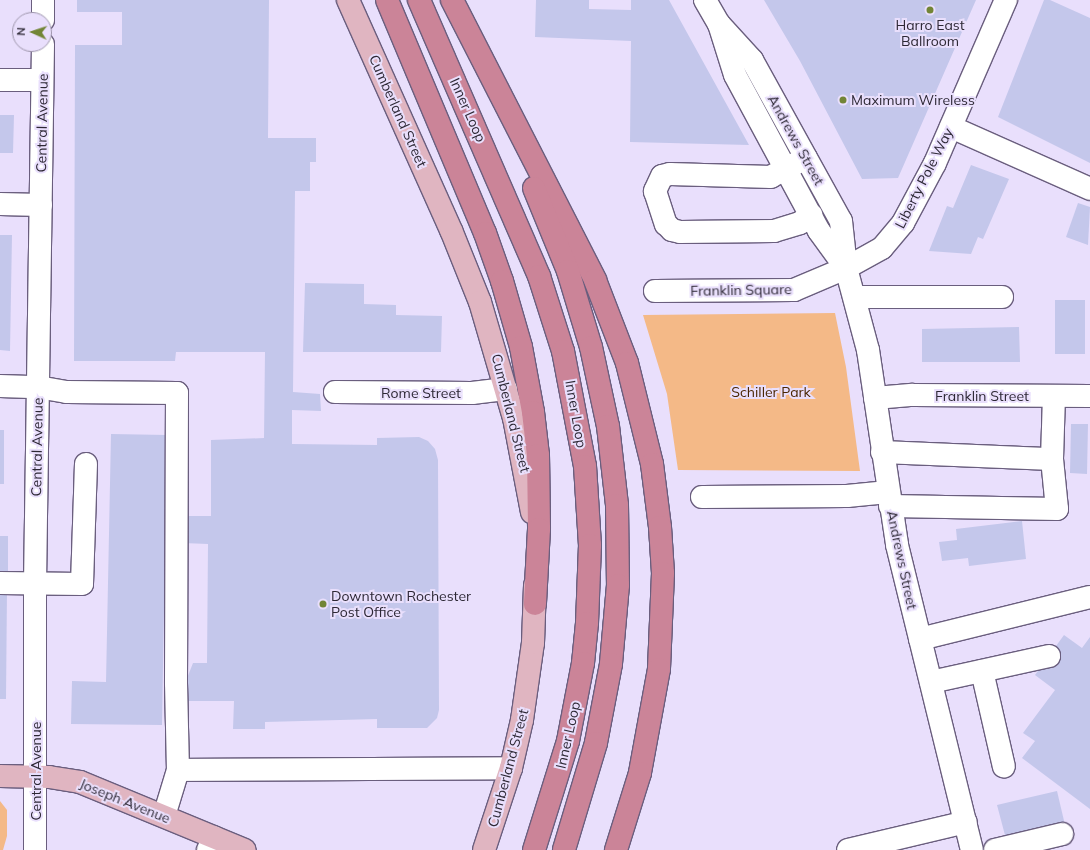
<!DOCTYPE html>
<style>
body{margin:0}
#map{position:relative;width:1090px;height:850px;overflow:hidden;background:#e9dffc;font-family:Mulish,sans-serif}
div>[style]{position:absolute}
.green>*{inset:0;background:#f4b987}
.building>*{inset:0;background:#c4c7eb}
.roads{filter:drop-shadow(1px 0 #6a5e7e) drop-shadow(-1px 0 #6a5e7e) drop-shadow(0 1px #6a5e7e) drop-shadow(0 -1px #6a5e7e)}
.minor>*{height:22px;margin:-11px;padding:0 11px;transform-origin:11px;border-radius:11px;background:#fff}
.major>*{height:22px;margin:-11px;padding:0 11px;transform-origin:11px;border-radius:11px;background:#e0b5c1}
.highway>*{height:22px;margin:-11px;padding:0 11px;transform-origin:11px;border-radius:11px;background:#cb8498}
.dots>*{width:11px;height:11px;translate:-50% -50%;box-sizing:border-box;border:2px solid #e9dffc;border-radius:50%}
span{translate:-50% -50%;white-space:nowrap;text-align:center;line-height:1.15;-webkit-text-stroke:4px #e9dffc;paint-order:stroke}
.poi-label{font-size:14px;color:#2d2835}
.left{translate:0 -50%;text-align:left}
.street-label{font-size:14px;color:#2d2835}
.park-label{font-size:14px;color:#492500}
.north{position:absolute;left:12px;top:12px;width:40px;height:40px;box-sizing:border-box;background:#e9dffc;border:1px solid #9e96ac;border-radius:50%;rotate:273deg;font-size:11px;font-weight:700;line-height:16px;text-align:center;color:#2d2835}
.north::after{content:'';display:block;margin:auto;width:14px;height:18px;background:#728536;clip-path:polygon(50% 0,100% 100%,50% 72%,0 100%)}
</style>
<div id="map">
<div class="green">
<div style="clip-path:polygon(835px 313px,846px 367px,860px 471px,678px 470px,667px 394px,643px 315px)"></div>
<div style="clip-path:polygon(0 801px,7px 810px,7px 836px,3px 850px,0 850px)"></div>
</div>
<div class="building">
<div style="clip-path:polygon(77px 0,269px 0,268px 138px,316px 138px,316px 162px,310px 162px,310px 191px,295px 191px,293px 392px,320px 394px,321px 411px,292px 410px,292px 444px,377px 445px,377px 438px,419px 437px,428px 441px,435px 449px,438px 460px,439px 710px,437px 718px,427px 728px,377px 728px,377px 719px,265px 722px,265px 729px,233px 729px,234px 701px,182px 701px,182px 691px,193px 663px,207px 663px,208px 544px,183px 543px,183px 516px,211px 516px,211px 440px,264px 438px,265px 352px,176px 352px,175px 361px,74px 361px,75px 45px,122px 45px,122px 12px,77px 12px)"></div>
<div style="clip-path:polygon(536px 0,589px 0,589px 9px,631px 10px,631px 0,669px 0,749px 145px,630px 142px,631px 41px,535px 37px)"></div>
<div style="clip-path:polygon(764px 0,976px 0,898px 178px,862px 179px,800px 61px)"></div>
<div style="clip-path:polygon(1044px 0,1050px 0,1090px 18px,1090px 163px,998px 117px)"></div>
<div style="clip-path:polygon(0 115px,14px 115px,13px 153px,0 153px)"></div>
<div style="clip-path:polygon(971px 165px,1009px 179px,983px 239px,978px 237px,971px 254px,929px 251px,947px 206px,953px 208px)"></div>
<div style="clip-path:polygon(1078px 203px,1090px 207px,1088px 245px,1066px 237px)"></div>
<div style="clip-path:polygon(0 235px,12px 235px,10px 351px,0 350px)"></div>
<div style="clip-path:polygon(305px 283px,364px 284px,364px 304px,396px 305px,396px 315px,442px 316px,441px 352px,303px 352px)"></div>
<div style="clip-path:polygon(1055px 300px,1085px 300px,1085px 354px,1055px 354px)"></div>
<div style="clip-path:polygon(1019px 327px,1020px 362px,922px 362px,922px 329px)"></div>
<div style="clip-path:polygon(1071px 424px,1088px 424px,1087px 474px,1070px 473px)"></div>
<div style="clip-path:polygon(0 430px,4px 430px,4px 484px,0 484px)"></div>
<div style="clip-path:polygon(111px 434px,167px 435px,162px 725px,71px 724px,72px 681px,106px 682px)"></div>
<div style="clip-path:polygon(1022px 521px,1026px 559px,969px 566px,968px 558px,942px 561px,939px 542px,957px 540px,956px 529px)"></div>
<div style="clip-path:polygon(0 536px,8px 536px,8px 575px,0 575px)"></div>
<div style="clip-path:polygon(0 589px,7px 589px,6px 699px,0 699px)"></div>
<div style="clip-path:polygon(1064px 635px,1082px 648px,1090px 637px,1090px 809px,1022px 758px,1035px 741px,1023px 733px,1055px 690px,1035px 675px)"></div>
<div style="clip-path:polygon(1057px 791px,1065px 825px,1006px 839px,997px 805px)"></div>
</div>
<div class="roads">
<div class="minor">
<div style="left:705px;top:0;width:28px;rotate:60deg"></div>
<div style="left:719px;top:24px;width:53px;rotate:72.6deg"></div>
<div style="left:735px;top:75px;width:177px;rotate:61.7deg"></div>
<div style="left:819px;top:231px;width:46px;rotate:53.9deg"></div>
<div style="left:43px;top:20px;width:20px;rotate:-90deg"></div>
<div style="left:719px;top:24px;width:49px;rotate:47.5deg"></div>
<div style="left:752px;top:60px;width:184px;rotate:61.1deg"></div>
<div style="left:841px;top:221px;width:47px;rotate:83.9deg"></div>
<div style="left:846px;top:268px;width:85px;rotate:75deg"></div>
<div style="left:868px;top:350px;width:197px;rotate:81.5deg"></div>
<div style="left:897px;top:545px;width:314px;rotate:76.2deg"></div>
<div style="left:0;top:80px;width:42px"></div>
<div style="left:951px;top:127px;width:152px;rotate:24deg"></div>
<div style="left:806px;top:158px;width:40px;rotate:152deg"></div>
<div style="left:771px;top:177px;width:101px;rotate:-178.3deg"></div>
<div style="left:670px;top:174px;width:8px;rotate:166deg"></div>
<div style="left:662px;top:176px;width:17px;rotate:115deg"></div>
<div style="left:655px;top:191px;width:35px;rotate:72deg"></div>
<div style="left:666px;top:224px;width:8px;rotate:45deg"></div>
<div style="left:672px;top:230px;width:8px;rotate:14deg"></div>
<div style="left:680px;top:232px;width:94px;rotate:-0.6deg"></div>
<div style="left:774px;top:231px;width:27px;rotate:-17deg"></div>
<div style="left:800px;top:223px;width:14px;rotate:-36deg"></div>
<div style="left:0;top:204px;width:41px;rotate:1.4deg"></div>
<div style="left:655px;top:291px;width:139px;rotate:-0.4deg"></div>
<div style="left:794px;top:290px;width:56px;rotate:-22.9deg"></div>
<div style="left:846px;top:268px;width:41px;rotate:-29.1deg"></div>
<div style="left:882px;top:248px;width:33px;rotate:-50deg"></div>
<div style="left:903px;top:223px;width:68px;rotate:-61.9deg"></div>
<div style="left:935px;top:163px;width:178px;rotate:-66.5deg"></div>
<div style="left:856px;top:297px;width:146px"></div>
<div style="left:0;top:386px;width:38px;rotate:2deg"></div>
<div style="left:38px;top:387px;width:29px;rotate:10deg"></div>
<div style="left:67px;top:392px;width:110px;rotate:0.5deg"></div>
<div style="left:177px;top:393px;width:290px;rotate:90.2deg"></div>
<div style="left:176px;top:683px;width:87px;rotate:88.7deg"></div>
<div style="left:178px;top:770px;width:48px;rotate:106.9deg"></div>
<div style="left:335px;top:392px;width:137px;rotate:0.4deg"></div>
<div style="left:472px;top:393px;width:34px;rotate:-7deg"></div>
<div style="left:875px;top:398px;width:38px;rotate:-5deg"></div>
<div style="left:913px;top:395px;width:177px;rotate:0.3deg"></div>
<div style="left:882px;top:452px;width:170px;rotate:2.4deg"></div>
<div style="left:702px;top:497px;width:145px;rotate:-0.4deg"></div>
<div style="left:847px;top:496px;width:41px;rotate:-5.6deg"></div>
<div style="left:890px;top:506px;width:167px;rotate:1deg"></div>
<div style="left:1057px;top:509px;width:50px;rotate:-95.7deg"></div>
<div style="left:1052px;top:459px;width:63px;rotate:-88.2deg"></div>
<div style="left:0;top:583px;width:82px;rotate:0.7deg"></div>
<div style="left:82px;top:584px;width:120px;rotate:-88.1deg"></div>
<div style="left:920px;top:639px;width:175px;rotate:-13.9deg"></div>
<div style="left:982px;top:671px;width:98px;rotate:77.1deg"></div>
<div style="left:931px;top:682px;width:121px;rotate:-12.4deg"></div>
<div style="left:178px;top:770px;width:333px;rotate:-0.3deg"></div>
<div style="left:35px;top:850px;width:266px;rotate:-90deg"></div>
<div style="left:35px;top:584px;width:540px;rotate:-89.15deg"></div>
<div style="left:208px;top:850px;width:14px;rotate:-65deg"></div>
<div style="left:848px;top:850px;width:121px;rotate:-13.3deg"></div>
<div style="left:995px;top:850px;width:69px;rotate:-13.4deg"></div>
</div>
<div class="major">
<div style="left:348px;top:0;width:252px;rotate:65.9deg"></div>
<div style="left:451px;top:230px;width:78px;rotate:68.1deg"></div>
<div style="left:480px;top:302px;width:121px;rotate:73.7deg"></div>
<div style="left:514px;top:418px;width:96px;rotate:79.2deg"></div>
<div style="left:0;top:776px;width:49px;rotate:1.2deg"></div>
<div style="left:49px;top:777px;width:31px;rotate:9deg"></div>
<div style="left:80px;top:782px;width:178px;rotate:22.4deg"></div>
<div style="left:484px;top:850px;width:86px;rotate:-71.8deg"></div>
<div style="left:511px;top:768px;width:49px;rotate:-77.1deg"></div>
<div style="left:522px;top:720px;width:78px;rotate:-81.9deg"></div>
<div style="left:533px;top:643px;width:58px;rotate:-88deg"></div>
</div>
<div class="highway">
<div style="left:387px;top:0;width:253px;rotate:67.2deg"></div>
<div style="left:485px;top:233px;width:51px;rotate:70.5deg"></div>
<div style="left:502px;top:281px;width:69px;rotate:73.9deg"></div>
<div style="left:521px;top:347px;width:66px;rotate:79.5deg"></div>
<div style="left:533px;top:412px;width:43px;rotate:83.4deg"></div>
<div style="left:538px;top:455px;width:74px;rotate:89.2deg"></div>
<div style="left:539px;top:529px;width:75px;rotate:93.1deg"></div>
<div style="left:419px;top:0;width:301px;rotate:66.5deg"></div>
<div style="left:539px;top:276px;width:79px;rotate:72.3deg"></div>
<div style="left:563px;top:351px;width:117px;rotate:79.2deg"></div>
<div style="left:585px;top:466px;width:79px;rotate:86.4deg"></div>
<div style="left:590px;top:545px;width:78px;rotate:92.2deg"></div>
<div style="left:587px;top:623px;width:40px;rotate:95.7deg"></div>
<div style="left:583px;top:663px;width:79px;rotate:100.9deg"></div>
<div style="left:568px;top:741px;width:114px;rotate:107.3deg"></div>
<div style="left:452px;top:0;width:314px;rotate:62.9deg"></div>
<div style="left:595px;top:280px;width:89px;rotate:68.9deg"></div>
<div style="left:627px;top:363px;width:104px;rotate:76.1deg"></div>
<div style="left:652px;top:464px;width:64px;rotate:82.8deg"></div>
<div style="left:660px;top:527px;width:46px;rotate:86.3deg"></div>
<div style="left:663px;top:573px;width:96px;rotate:92.4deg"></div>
<div style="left:659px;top:669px;width:106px;rotate:100.4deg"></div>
<div style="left:640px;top:773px;width:81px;rotate:107.3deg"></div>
<div style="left:534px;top:188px;width:90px;rotate:67.7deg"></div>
<div style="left:568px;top:271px;width:79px;rotate:73.2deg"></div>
<div style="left:591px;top:347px;width:81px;rotate:77.9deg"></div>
<div style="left:608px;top:426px;width:80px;rotate:83.5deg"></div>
<div style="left:617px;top:505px;width:80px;rotate:89.3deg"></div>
<div style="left:618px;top:585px;width:79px;rotate:95.1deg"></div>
<div style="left:611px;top:664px;width:80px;rotate:100.8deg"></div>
<div style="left:596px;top:743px;width:112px;rotate:106.7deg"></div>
</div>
</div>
<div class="dots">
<div style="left:930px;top:10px;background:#728536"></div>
<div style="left:843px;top:100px;background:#728536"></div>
<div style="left:323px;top:604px;background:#728536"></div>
</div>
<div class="poi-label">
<span style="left:930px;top:33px">Harro East<br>Ballroom</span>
<span class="left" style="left:851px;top:100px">Maximum Wireless</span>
<span class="left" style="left:331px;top:604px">Downtown Rochester<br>Post Office</span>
</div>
<div class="street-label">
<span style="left:468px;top:110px;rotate:66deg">Inner Loop</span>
<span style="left:398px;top:111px;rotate:66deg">Cumberland Street</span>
<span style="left:42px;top:123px;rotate:-89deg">Central Avenue</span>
<span style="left:796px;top:140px;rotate:61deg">Andrews Street</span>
<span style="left:924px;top:178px;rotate:-63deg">Liberty Pole Way</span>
<span style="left:741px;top:290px;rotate:-1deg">Franklin Square</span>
<span style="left:421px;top:393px">Rome Street</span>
<span style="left:982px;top:396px">Franklin Street</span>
<span style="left:511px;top:413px;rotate:76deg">Cumberland Street</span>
<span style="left:576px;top:414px;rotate:80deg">Inner Loop</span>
<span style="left:37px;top:447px;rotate:-89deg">Central Avenue</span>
<span style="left:902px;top:560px;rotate:78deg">Andrews Street</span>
<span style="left:568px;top:735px;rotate:-77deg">Inner Loop</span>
<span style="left:508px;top:768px;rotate:-75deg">Cumberland Street</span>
<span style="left:36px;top:771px;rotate:-90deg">Central Avenue</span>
<span style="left:125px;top:801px;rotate:22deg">Joseph Avenue</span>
</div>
<div class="park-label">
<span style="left:771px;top:392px">Schiller Park</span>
</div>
<div class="north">N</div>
</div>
